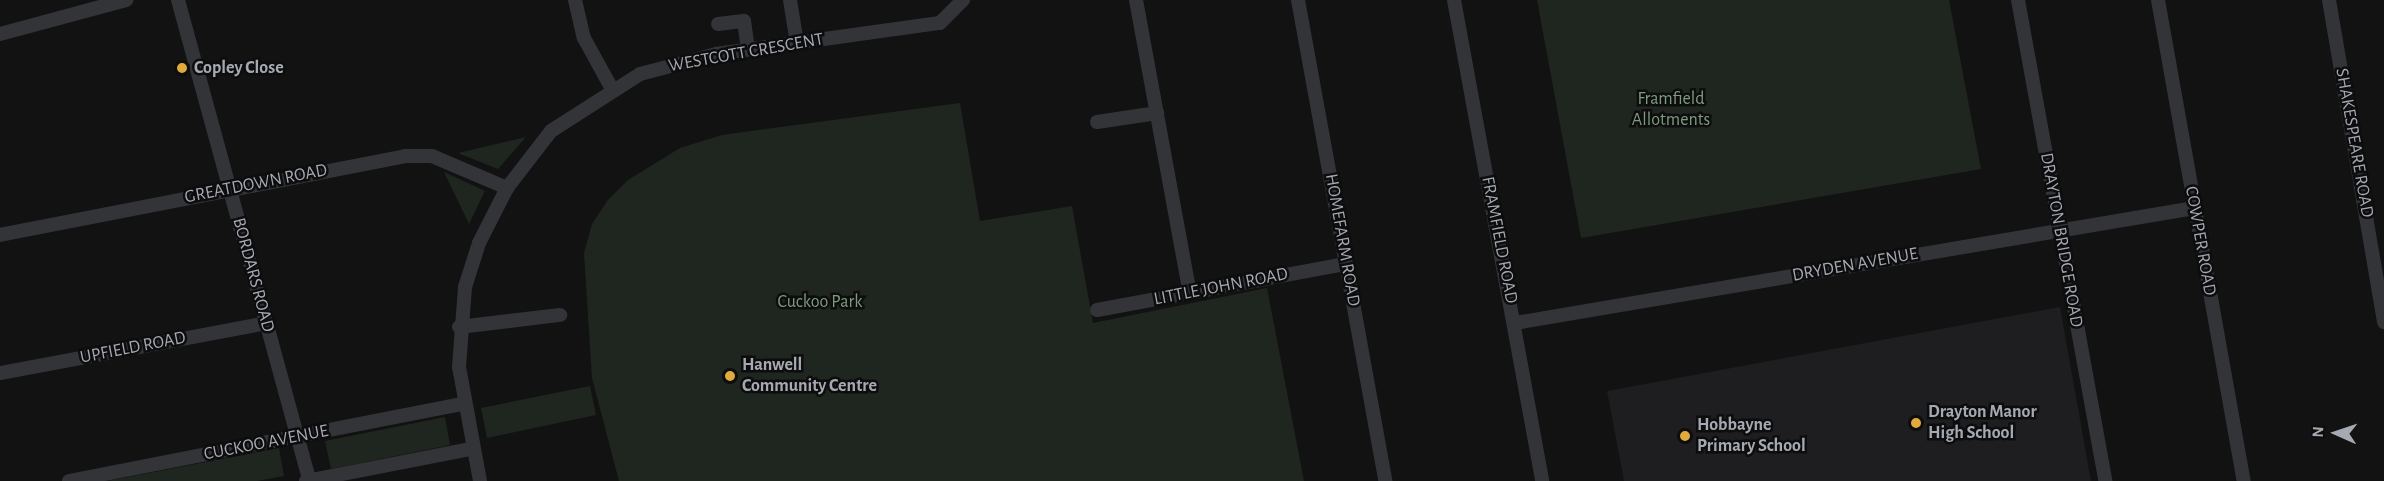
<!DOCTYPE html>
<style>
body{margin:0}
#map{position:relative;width:2384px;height:481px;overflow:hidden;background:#121213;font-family:"Alegreya Sans",sans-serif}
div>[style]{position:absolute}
.built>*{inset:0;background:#1e1e20}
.green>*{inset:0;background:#1f261f}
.street>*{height:14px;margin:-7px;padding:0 7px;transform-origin:7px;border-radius:7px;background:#333438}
.dots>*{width:16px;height:16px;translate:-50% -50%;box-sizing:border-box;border:3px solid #0d0d0e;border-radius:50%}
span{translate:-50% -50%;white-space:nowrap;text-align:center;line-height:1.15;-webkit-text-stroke:5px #0d0d0e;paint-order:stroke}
.street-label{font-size:18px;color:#a5a9b2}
.poi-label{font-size:18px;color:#a5a9b2;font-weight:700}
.left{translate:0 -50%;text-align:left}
.park-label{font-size:18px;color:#7d9c7f}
.north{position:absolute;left:2306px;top:403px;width:60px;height:60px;-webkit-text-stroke:4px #0d0d0e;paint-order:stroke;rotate:273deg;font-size:16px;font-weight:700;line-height:24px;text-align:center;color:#a5a9b2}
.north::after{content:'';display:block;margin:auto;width:21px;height:27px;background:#a5a9b2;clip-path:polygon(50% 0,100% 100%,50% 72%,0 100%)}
</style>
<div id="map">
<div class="built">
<div style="clip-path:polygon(2060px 307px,2091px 481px,1624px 481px,1607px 391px)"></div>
</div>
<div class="green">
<div style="clip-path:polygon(1537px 0,1949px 0,1981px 169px,1581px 238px)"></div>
<div style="clip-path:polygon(960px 103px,980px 221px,1072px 206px,1093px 323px,1267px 288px,1304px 481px,619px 481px,592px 378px,584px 253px,592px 224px,608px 200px,628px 180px,680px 148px,722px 135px)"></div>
<div style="clip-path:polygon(526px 137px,498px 169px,458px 153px)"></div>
<div style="clip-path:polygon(444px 172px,485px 191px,469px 224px)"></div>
<div style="clip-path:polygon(590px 386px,596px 415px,487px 438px,481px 408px)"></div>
<div style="clip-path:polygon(445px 417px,450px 445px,331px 469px,325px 441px)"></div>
<div style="clip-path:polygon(279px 448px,284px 476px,257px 481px,107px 481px)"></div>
</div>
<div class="street">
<div style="left:178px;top:0;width:499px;rotate:74.7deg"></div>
<div style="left:575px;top:0;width:39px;rotate:77deg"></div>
<div style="left:584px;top:38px;width:58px;rotate:61.2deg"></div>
<div style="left:790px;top:0;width:44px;rotate:80.8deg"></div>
<div style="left:1136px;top:0;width:298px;rotate:79.6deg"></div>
<div style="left:1298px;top:0;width:489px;rotate:79.7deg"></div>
<div style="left:1454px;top:0;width:489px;rotate:79.6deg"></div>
<div style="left:2018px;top:0;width:489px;rotate:79.7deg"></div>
<div style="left:2158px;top:0;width:489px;rotate:79.9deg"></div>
<div style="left:2329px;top:0;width:327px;rotate:80.3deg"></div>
<div style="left:718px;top:24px;width:26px;rotate:-7deg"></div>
<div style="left:744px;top:21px;width:28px;rotate:82deg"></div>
<div style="left:0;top:34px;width:131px;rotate:-15.1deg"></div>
<div style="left:1097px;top:122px;width:61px;rotate:-8.5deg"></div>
<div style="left:0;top:235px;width:413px;rotate:-11deg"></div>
<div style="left:405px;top:156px;width:27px"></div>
<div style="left:432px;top:156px;width:82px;rotate:23.1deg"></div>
<div style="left:1097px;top:310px;width:253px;rotate:-10.5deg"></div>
<div style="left:1515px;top:323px;width:689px;rotate:-9.61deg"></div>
<div style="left:459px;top:327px;width:102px;rotate:-6.8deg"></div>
<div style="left:0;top:373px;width:272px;rotate:-10.6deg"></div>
<div style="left:69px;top:481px;width:401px;rotate:-11.1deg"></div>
<div style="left:306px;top:481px;width:168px;rotate:-11deg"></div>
<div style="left:480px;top:481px;width:116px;rotate:-100.4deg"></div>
<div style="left:459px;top:367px;width:80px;rotate:-85.7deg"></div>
<div style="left:465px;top:287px;width:46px;rotate:-72.3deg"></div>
<div style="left:479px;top:243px;width:62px;rotate:-63deg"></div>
<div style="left:507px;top:188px;width:72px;rotate:-52.3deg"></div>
<div style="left:551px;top:131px;width:106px;rotate:-32.6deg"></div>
<div style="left:640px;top:74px;width:79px;rotate:-14.7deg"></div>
<div style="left:716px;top:54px;width:226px;rotate:-7.9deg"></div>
<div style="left:940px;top:23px;width:33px;rotate:-45deg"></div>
</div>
<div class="dots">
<div style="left:182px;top:68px;background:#e0aa3d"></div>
<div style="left:730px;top:376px;background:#e0aa3d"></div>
<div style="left:1916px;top:423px;background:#e0aa3d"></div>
<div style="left:1685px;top:436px;background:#e0aa3d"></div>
</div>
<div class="street-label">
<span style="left:746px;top:53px;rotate:-10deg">WESTCOTT CRESCENT</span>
<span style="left:2354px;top:143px;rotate:80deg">SHAKESPEARE ROAD</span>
<span style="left:256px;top:184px;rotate:-11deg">GREATDOWN ROAD</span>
<span style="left:1342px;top:240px;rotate:80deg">HOMEFARM ROAD</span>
<span style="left:1499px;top:240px;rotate:79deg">FRAMFIELD ROAD</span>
<span style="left:2061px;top:240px;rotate:80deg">DRAYTON BRIDGE ROAD</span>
<span style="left:2200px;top:241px;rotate:80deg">COWPER ROAD</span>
<span style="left:1855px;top:265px;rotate:-10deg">DRYDEN AVENUE</span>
<span style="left:253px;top:275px;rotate:75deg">BORDARS ROAD</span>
<span style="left:1221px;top:287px;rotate:-11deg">LITTLE JOHN ROAD</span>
<span style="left:133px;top:348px;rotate:-11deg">UPFIELD ROAD</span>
<span style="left:266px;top:443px;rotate:-11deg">CUCKOO AVENUE</span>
</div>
<div class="poi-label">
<span class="left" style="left:194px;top:68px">Copley Close</span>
<span class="left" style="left:742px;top:376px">Hanwell<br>Community Centre</span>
<span class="left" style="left:1928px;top:423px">Drayton Manor<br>High School</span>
<span class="left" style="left:1697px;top:436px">Hobbayne<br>Primary School</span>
</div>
<div class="park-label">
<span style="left:1671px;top:110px">Framfield<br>Allotments</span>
<span style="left:820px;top:302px">Cuckoo Park</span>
</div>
<div class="north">N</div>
</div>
